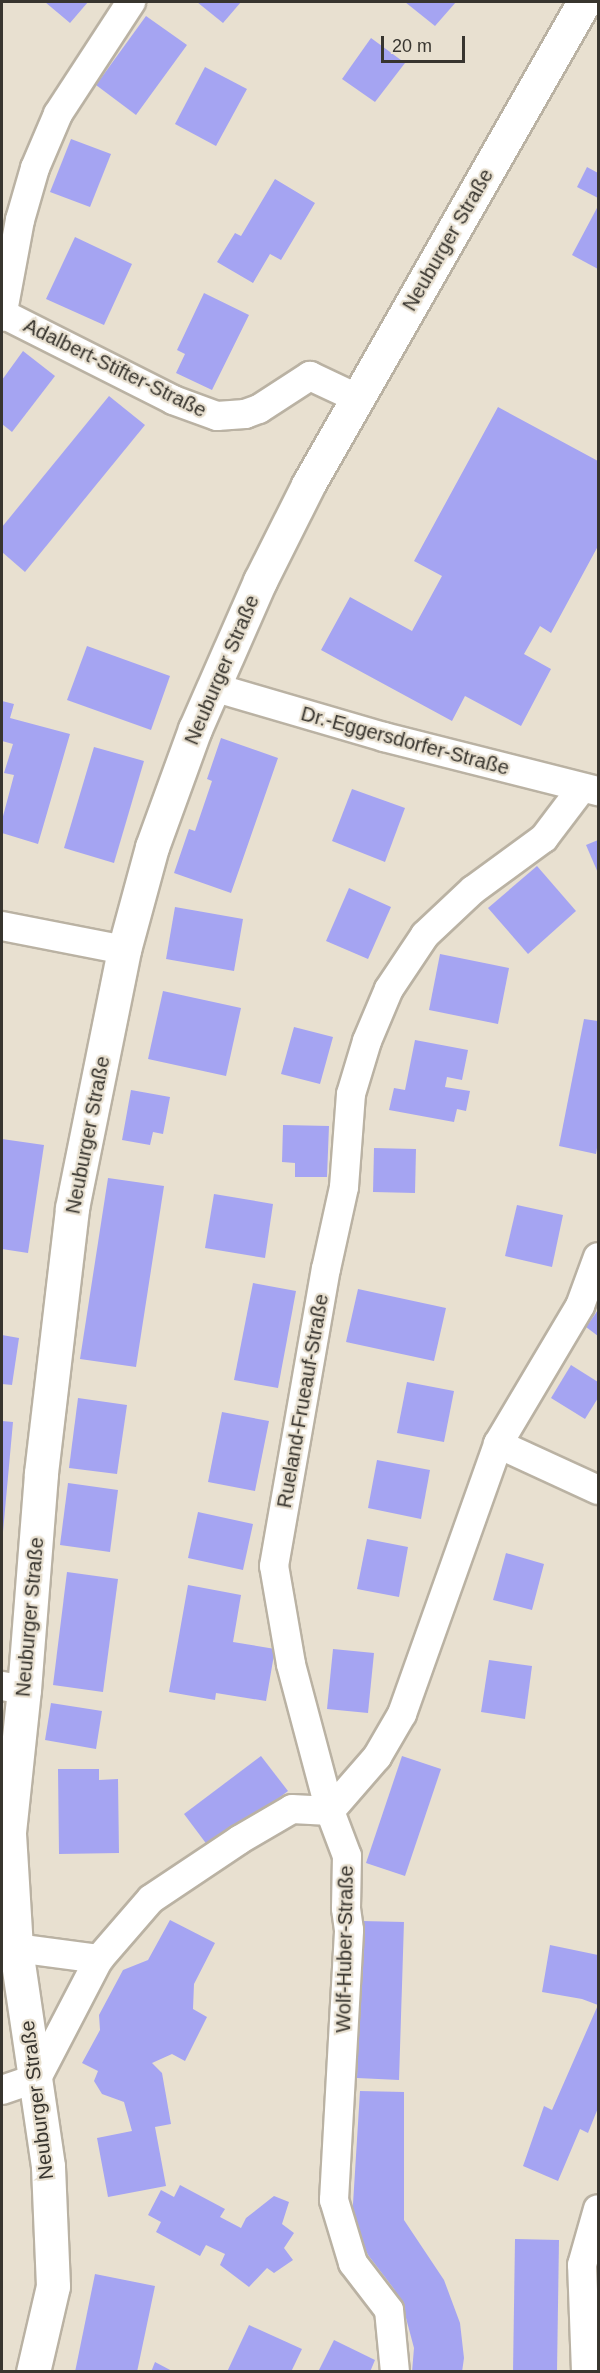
<!DOCTYPE html>
<meta charset="utf-8">
<style>
body{margin:0}
#map{position:relative;width:600px;height:2373px;overflow:hidden;background:#e8e0d0;font-family:Helvetica,sans-serif}
div>[style]{position:absolute}
.building>*{inset:0;background:#a5a4f2}
.roads{filter:drop-shadow(2px 0 #bab2a3) drop-shadow(-2px 0 #bab2a3) drop-shadow(0 2px #bab2a3) drop-shadow(0 -2px #bab2a3)}
.street>*{height:28px;margin:-14px;padding:0 14px;transform-origin:14px;border-radius:14px;background:#fff}
.secondary>*{height:33px;margin:-16.5px;padding:0 16.5px;transform-origin:16.5px;border-radius:16.5px;background:#fff}
span{translate:-50% -50%;white-space:nowrap;text-align:center;line-height:1.15;-webkit-text-stroke:4.5px #e8e0d0;paint-order:stroke}
.street-label{font-size:20px;color:#38352f}
.frame{position:absolute;inset:0;border:3px solid #38352f;pointer-events:none}
.scale{position:absolute;left:381px;top:36px;width:84px;height:27px;box-sizing:border-box;border:3px solid #38352f;border-top:0;padding-left:8px;font-size:18px;line-height:21px;white-space:nowrap;color:#38352f;-webkit-text-stroke:4px #e8e0d0;paint-order:stroke}
</style>
<div id="map">
<div class="building">
<div style="clip-path:polygon(45px 2px,88px 2px,70px 23px)"></div>
<div style="clip-path:polygon(197px 2px,241px 2px,223px 23px)"></div>
<div style="clip-path:polygon(405px 2px,456px 2px,435px 26px)"></div>
<div style="clip-path:polygon(146px 16px,187px 45px,136px 115px,96px 85px)"></div>
<div style="clip-path:polygon(371px 38px,405px 63px,375px 102px,342px 79px)"></div>
<div style="clip-path:polygon(205px 67px,247px 89px,216px 146px,175px 124px)"></div>
<div style="clip-path:polygon(71px 139px,111px 154px,90px 207px,50px 192px)"></div>
<div style="clip-path:polygon(587px 167px,598px 173px,598px 198px,577px 187px)"></div>
<div style="clip-path:polygon(275px 179px,315px 203px,281px 260px,270px 254px,253px 283px,217px 262px,235px 233px,241px 236px)"></div>
<div style="clip-path:polygon(598px 206px,598px 269px,572px 255px)"></div>
<div style="clip-path:polygon(75px 237px,132px 264px,104px 325px,46px 299px)"></div>
<div style="clip-path:polygon(204px 293px,249px 315px,212px 390px,176px 373px,185px 354px,177px 350px)"></div>
<div style="clip-path:polygon(23px 351px,55px 376px,12px 432px,2px 424px,2px 380px)"></div>
<div style="clip-path:polygon(109px 396px,145px 425px,25px 572px,2px 552px,2px 527px)"></div>
<div style="clip-path:polygon(498px 407px,598px 461px,598px 546px,551px 633px,540px 626px,524px 654px,551px 669px,521px 726px,465px 696px,452px 721px,321px 650px,350px 597px,412px 631px,442px 576px,414px 561px)"></div>
<div style="clip-path:polygon(87px 646px,170px 676px,151px 730px,67px 700px)"></div>
<div style="clip-path:polygon(2px 701px,14px 704px,10px 718px,70px 734px,38px 844px,2px 833px,2px 820px,14px 775px,4px 773px,13px 744px,2px 741px)"></div>
<div style="clip-path:polygon(221px 738px,278px 758px,231px 893px,174px 873px,189px 829px,195px 831px,212px 781px,207px 779px)"></div>
<div style="clip-path:polygon(94px 747px,144px 761px,114px 863px,64px 848px)"></div>
<div style="clip-path:polygon(352px 789px,405px 808px,385px 862px,332px 841px)"></div>
<div style="clip-path:polygon(598px 840px,598px 873px,586px 845px)"></div>
<div style="clip-path:polygon(537px 866px,576px 911px,528px 954px,488px 908px)"></div>
<div style="clip-path:polygon(349px 888px,391px 907px,368px 959px,326px 941px)"></div>
<div style="clip-path:polygon(175px 907px,243px 919px,234px 971px,166px 959px)"></div>
<div style="clip-path:polygon(440px 954px,509px 968px,498px 1024px,429px 1010px)"></div>
<div style="clip-path:polygon(163px 991px,241px 1008px,226px 1076px,148px 1059px)"></div>
<div style="clip-path:polygon(584px 1019px,598px 1021px,598px 1142px,596px 1154px,559px 1146px)"></div>
<div style="clip-path:polygon(294px 1027px,333px 1037px,320px 1084px,281px 1074px)"></div>
<div style="clip-path:polygon(415px 1040px,468px 1050px,462px 1080px,447px 1077px,445px 1087px,470px 1091px,466px 1111px,457px 1109px,454px 1122px,389px 1110px,394px 1088px,405px 1090px)"></div>
<div style="clip-path:polygon(131px 1090px,170px 1097px,163px 1134px,153px 1132px,150px 1145px,122px 1140px)"></div>
<div style="clip-path:polygon(283px 1125px,329px 1126px,327px 1177px,295px 1177px,295px 1163px,282px 1162px)"></div>
<div style="clip-path:polygon(2px 1139px,44px 1145px,28px 1253px,2px 1249px)"></div>
<div style="clip-path:polygon(374px 1148px,416px 1149px,415px 1193px,373px 1192px)"></div>
<div style="clip-path:polygon(108px 1178px,164px 1186px,136px 1367px,80px 1359px)"></div>
<div style="clip-path:polygon(214px 1194px,273px 1204px,265px 1258px,205px 1248px)"></div>
<div style="clip-path:polygon(517px 1205px,563px 1215px,552px 1267px,505px 1256px)"></div>
<div style="clip-path:polygon(253px 1283px,296px 1291px,278px 1388px,234px 1380px)"></div>
<div style="clip-path:polygon(358px 1289px,446px 1308px,434px 1361px,346px 1342px)"></div>
<div style="clip-path:polygon(598px 1310px,598px 1336px,586px 1327px)"></div>
<div style="clip-path:polygon(2px 1335px,19px 1338px,12px 1385px,2px 1384px)"></div>
<div style="clip-path:polygon(571px 1365px,598px 1382px,598px 1398px,585px 1419px,551px 1398px)"></div>
<div style="clip-path:polygon(407px 1382px,454px 1391px,444px 1442px,397px 1433px)"></div>
<div style="clip-path:polygon(78px 1398px,127px 1405px,117px 1474px,69px 1468px)"></div>
<div style="clip-path:polygon(222px 1412px,269px 1421px,255px 1491px,208px 1482px)"></div>
<div style="clip-path:polygon(2px 1421px,13px 1422px,3px 1532px,2px 1532px)"></div>
<div style="clip-path:polygon(377px 1460px,430px 1470px,421px 1519px,368px 1508px)"></div>
<div style="clip-path:polygon(68px 1483px,118px 1490px,110px 1552px,60px 1545px)"></div>
<div style="clip-path:polygon(198px 1512px,253px 1524px,243px 1570px,188px 1558px)"></div>
<div style="clip-path:polygon(367px 1539px,408px 1547px,399px 1597px,357px 1589px)"></div>
<div style="clip-path:polygon(506px 1553px,544px 1564px,532px 1610px,493px 1600px)"></div>
<div style="clip-path:polygon(67px 1572px,118px 1579px,103px 1692px,53px 1685px)"></div>
<div style="clip-path:polygon(188px 1585px,241px 1595px,233px 1642px,275px 1649px,266px 1701px,216px 1693px,215px 1700px,169px 1692px)"></div>
<div style="clip-path:polygon(333px 1649px,374px 1653px,368px 1713px,327px 1709px)"></div>
<div style="clip-path:polygon(489px 1660px,532px 1666px,525px 1719px,481px 1712px)"></div>
<div style="clip-path:polygon(51px 1703px,102px 1711px,96px 1749px,45px 1740px)"></div>
<div style="clip-path:polygon(261px 1756px,288px 1791px,211px 1850px,184px 1814px)"></div>
<div style="clip-path:polygon(402px 1756px,441px 1769px,405px 1876px,366px 1863px)"></div>
<div style="clip-path:polygon(58px 1769px,99px 1769px,99px 1780px,118px 1779px,119px 1853px,59px 1854px)"></div>
<div style="clip-path:polygon(170px 1920px,215px 1943px,194px 1984px,193px 2009px,207px 2017px,185px 2061px,172px 2054px,152px 2063px,162px 2073px,171px 2124px,155px 2127px,166px 2186px,108px 2197px,97px 2138px,132px 2131px,124px 2102px,102px 2094px,94px 2081px,98px 2071px,82px 2063px,100px 2030px,99px 2015px,123px 1970px,148px 1960px)"></div>
<div style="clip-path:polygon(362px 1921px,404px 1922px,399px 2080px,357px 2078px)"></div>
<div style="clip-path:polygon(550px 1945px,598px 1955px,598px 2108px,588px 2133px,580px 2129px,558px 2181px,523px 2166px,544px 2106px,552px 2110px,598px 2005px,582px 1999px,542px 1992px)"></div>
<div style="clip-path:polygon(360px 2091px,404px 2092px,404px 2220px,444px 2280px,460px 2323px,464px 2358px,462px 2372px,412px 2372px,414px 2348px,406px 2318px,394px 2289px,368px 2255px,352px 2220px)"></div>
<div style="clip-path:polygon(180px 2185px,225px 2209px,220px 2217px,241px 2228px,246px 2218px,274px 2196px,289px 2202px,282px 2224px,294px 2233px,284px 2248px,293px 2260px,274px 2273px,267px 2268px,249px 2287px,220px 2265px,225px 2254px,206px 2245px,200px 2256px,156px 2232px,161px 2222px,148px 2215px,161px 2190px,174px 2197px)"></div>
<div style="clip-path:polygon(515px 2239px,559px 2240px,557px 2372px,513px 2372px)"></div>
<div style="clip-path:polygon(95px 2274px,155px 2286px,137px 2372px,75px 2372px)"></div>
<div style="clip-path:polygon(249px 2325px,302px 2349px,291px 2372px,227px 2372px)"></div>
<div style="clip-path:polygon(334px 2340px,375px 2360px,370px 2372px,318px 2372px)"></div>
<div style="clip-path:polygon(155px 2362px,174px 2372px,151px 2372px)"></div>
</div>
<div class="roads">
<div class="street">
<div style="left:3px;top:314px;width:191px;rotate:26.8deg"></div>
<div style="left:173px;top:400px;width:47px;rotate:20deg"></div>
<div style="left:217px;top:416px;width:28px;rotate:-4deg"></div>
<div style="left:245px;top:414px;width:15px;rotate:-20deg"></div>
<div style="left:259px;top:409px;width:61px;rotate:-32.9deg"></div>
<div style="left:310px;top:376px;width:52px;rotate:25.1deg"></div>
<div style="left:2px;top:317px;width:99px;rotate:-79.5deg"></div>
<div style="left:20px;top:220px;width:54px;rotate:-73.9deg"></div>
<div style="left:35px;top:168px;width:59px;rotate:-66.9deg"></div>
<div style="left:58px;top:114px;width:134px;rotate:-56.9deg"></div>
<div style="left:213px;top:687px;width:178px;rotate:16.3deg"></div>
<div style="left:384px;top:737px;width:221px;rotate:14.2deg"></div>
<div style="left:2px;top:926px;width:124px;rotate:11.1deg"></div>
<div style="left:498px;top:1444px;width:110px;rotate:24.7deg"></div>
<div style="left:2px;top:1686px;width:22px;rotate:10deg"></div>
<div style="left:16px;top:1948px;width:84px;rotate:7.5deg"></div>
<div style="left:2px;top:2090px;width:37px;rotate:-19deg"></div>
<div style="left:37px;top:2078px;width:134px;rotate:-62.5deg"></div>
<div style="left:99px;top:1959px;width:79px;rotate:-49.1deg"></div>
<div style="left:151px;top:1899px;width:106px;rotate:-33.8deg"></div>
<div style="left:239px;top:1840px;width:61px;rotate:-30.3deg"></div>
<div style="left:292px;top:1809px;width:38px;rotate:3deg"></div>
<div style="left:330px;top:1811px;width:152px;rotate:-104.9deg"></div>
<div style="left:291px;top:1664px;width:99px;rotate:-99.8deg"></div>
<div style="left:274px;top:1566px;width:302px;rotate:-80.1deg"></div>
<div style="left:326px;top:1269px;width:84px;rotate:-77.6deg"></div>
<div style="left:344px;top:1187px;width:93px;rotate:-85.7deg"></div>
<div style="left:351px;top:1094px;width:55px;rotate:-73.2deg"></div>
<div style="left:367px;top:1041px;width:56px;rotate:-67.1deg"></div>
<div style="left:389px;top:989px;width:65px;rotate:-56.3deg"></div>
<div style="left:425px;top:935px;width:66px;rotate:-43.2deg"></div>
<div style="left:473px;top:890px;width:88px;rotate:-36.2deg"></div>
<div style="left:544px;top:838px;width:61px;rotate:-52.9deg"></div>
<div style="left:395px;top:2372px;width:62px;rotate:-95.5deg"></div>
<div style="left:389px;top:2310px;width:59px;rotate:-127.5deg"></div>
<div style="left:353px;top:2263px;width:66px;rotate:-106.8deg"></div>
<div style="left:334px;top:2200px;width:270px;rotate:-86.8deg"></div>
<div style="left:349px;top:1930px;width:22px;rotate:-98deg"></div>
<div style="left:346px;top:1908px;width:52px;rotate:-88.9deg"></div>
<div style="left:347px;top:1856px;width:48px;rotate:-110.7deg"></div>
<div style="left:330px;top:1811px;width:72px;rotate:-49deg"></div>
<div style="left:377px;top:1757px;width:50px;rotate:-59.8deg"></div>
<div style="left:402px;top:1714px;width:287px;rotate:-70.4deg"></div>
<div style="left:498px;top:1444px;width:161px;rotate:-59.3deg"></div>
<div style="left:580px;top:1306px;width:52px;rotate:-69.8deg"></div>
<div style="left:586px;top:2372px;width:107px;rotate:-92.1deg"></div>
<div style="left:582px;top:2265px;width:58px;rotate:-74.1deg"></div>
</div>
<div class="secondary">
<div style="left:33px;top:2372px;width:88px;rotate:-76.9deg"></div>
<div style="left:53px;top:2286px;width:120px;rotate:-92.4deg"></div>
<div style="left:48px;top:2166px;width:220px;rotate:-98.4deg"></div>
<div style="left:16px;top:1948px;width:116px;rotate:-93.5deg"></div>
<div style="left:9px;top:1832px;width:143px;rotate:-84deg"></div>
<div style="left:24px;top:1690px;width:218px;rotate:-85.5deg"></div>
<div style="left:41px;top:1473px;width:267px;rotate:-83.3deg"></div>
<div style="left:72px;top:1208px;width:263px;rotate:-78.6deg"></div>
<div style="left:124px;top:950px;width:107px;rotate:-74.8deg"></div>
<div style="left:152px;top:847px;width:126px;rotate:-70deg"></div>
<div style="left:195px;top:729px;width:162px;rotate:-66.3deg"></div>
<div style="left:260px;top:581px;width:107px;rotate:-63.4deg"></div>
<div style="left:308px;top:485px;width:556px;rotate:-60.26deg"></div>
</div>
</div>
<div class="street-label">
<span style="left:448px;top:240px;rotate:-60deg">Neuburger Straße</span>
<span style="left:115px;top:368px;rotate:26deg">Adalbert-Stifter-Straße</span>
<span style="left:222px;top:670px;rotate:-67deg">Neuburger Straße</span>
<span style="left:405px;top:741px;rotate:15deg">Dr.-Eggersdorfer-Straße</span>
<span style="left:88px;top:1135px;rotate:-79deg">Neuburger Straße</span>
<span style="left:303px;top:1401px;rotate:-80deg">Rueland-Frueauf-Straße</span>
<span style="left:30px;top:1617px;rotate:-85deg">Neuburger Straße</span>
<span style="left:345px;top:1949px;rotate:-89deg">Wolf-Huber-Straße</span>
<span style="left:37px;top:2100px;rotate:-97deg">Neuburger Straße</span>
</div>
<div class="frame"></div>
<div class="scale">20 m</div>
</div>
